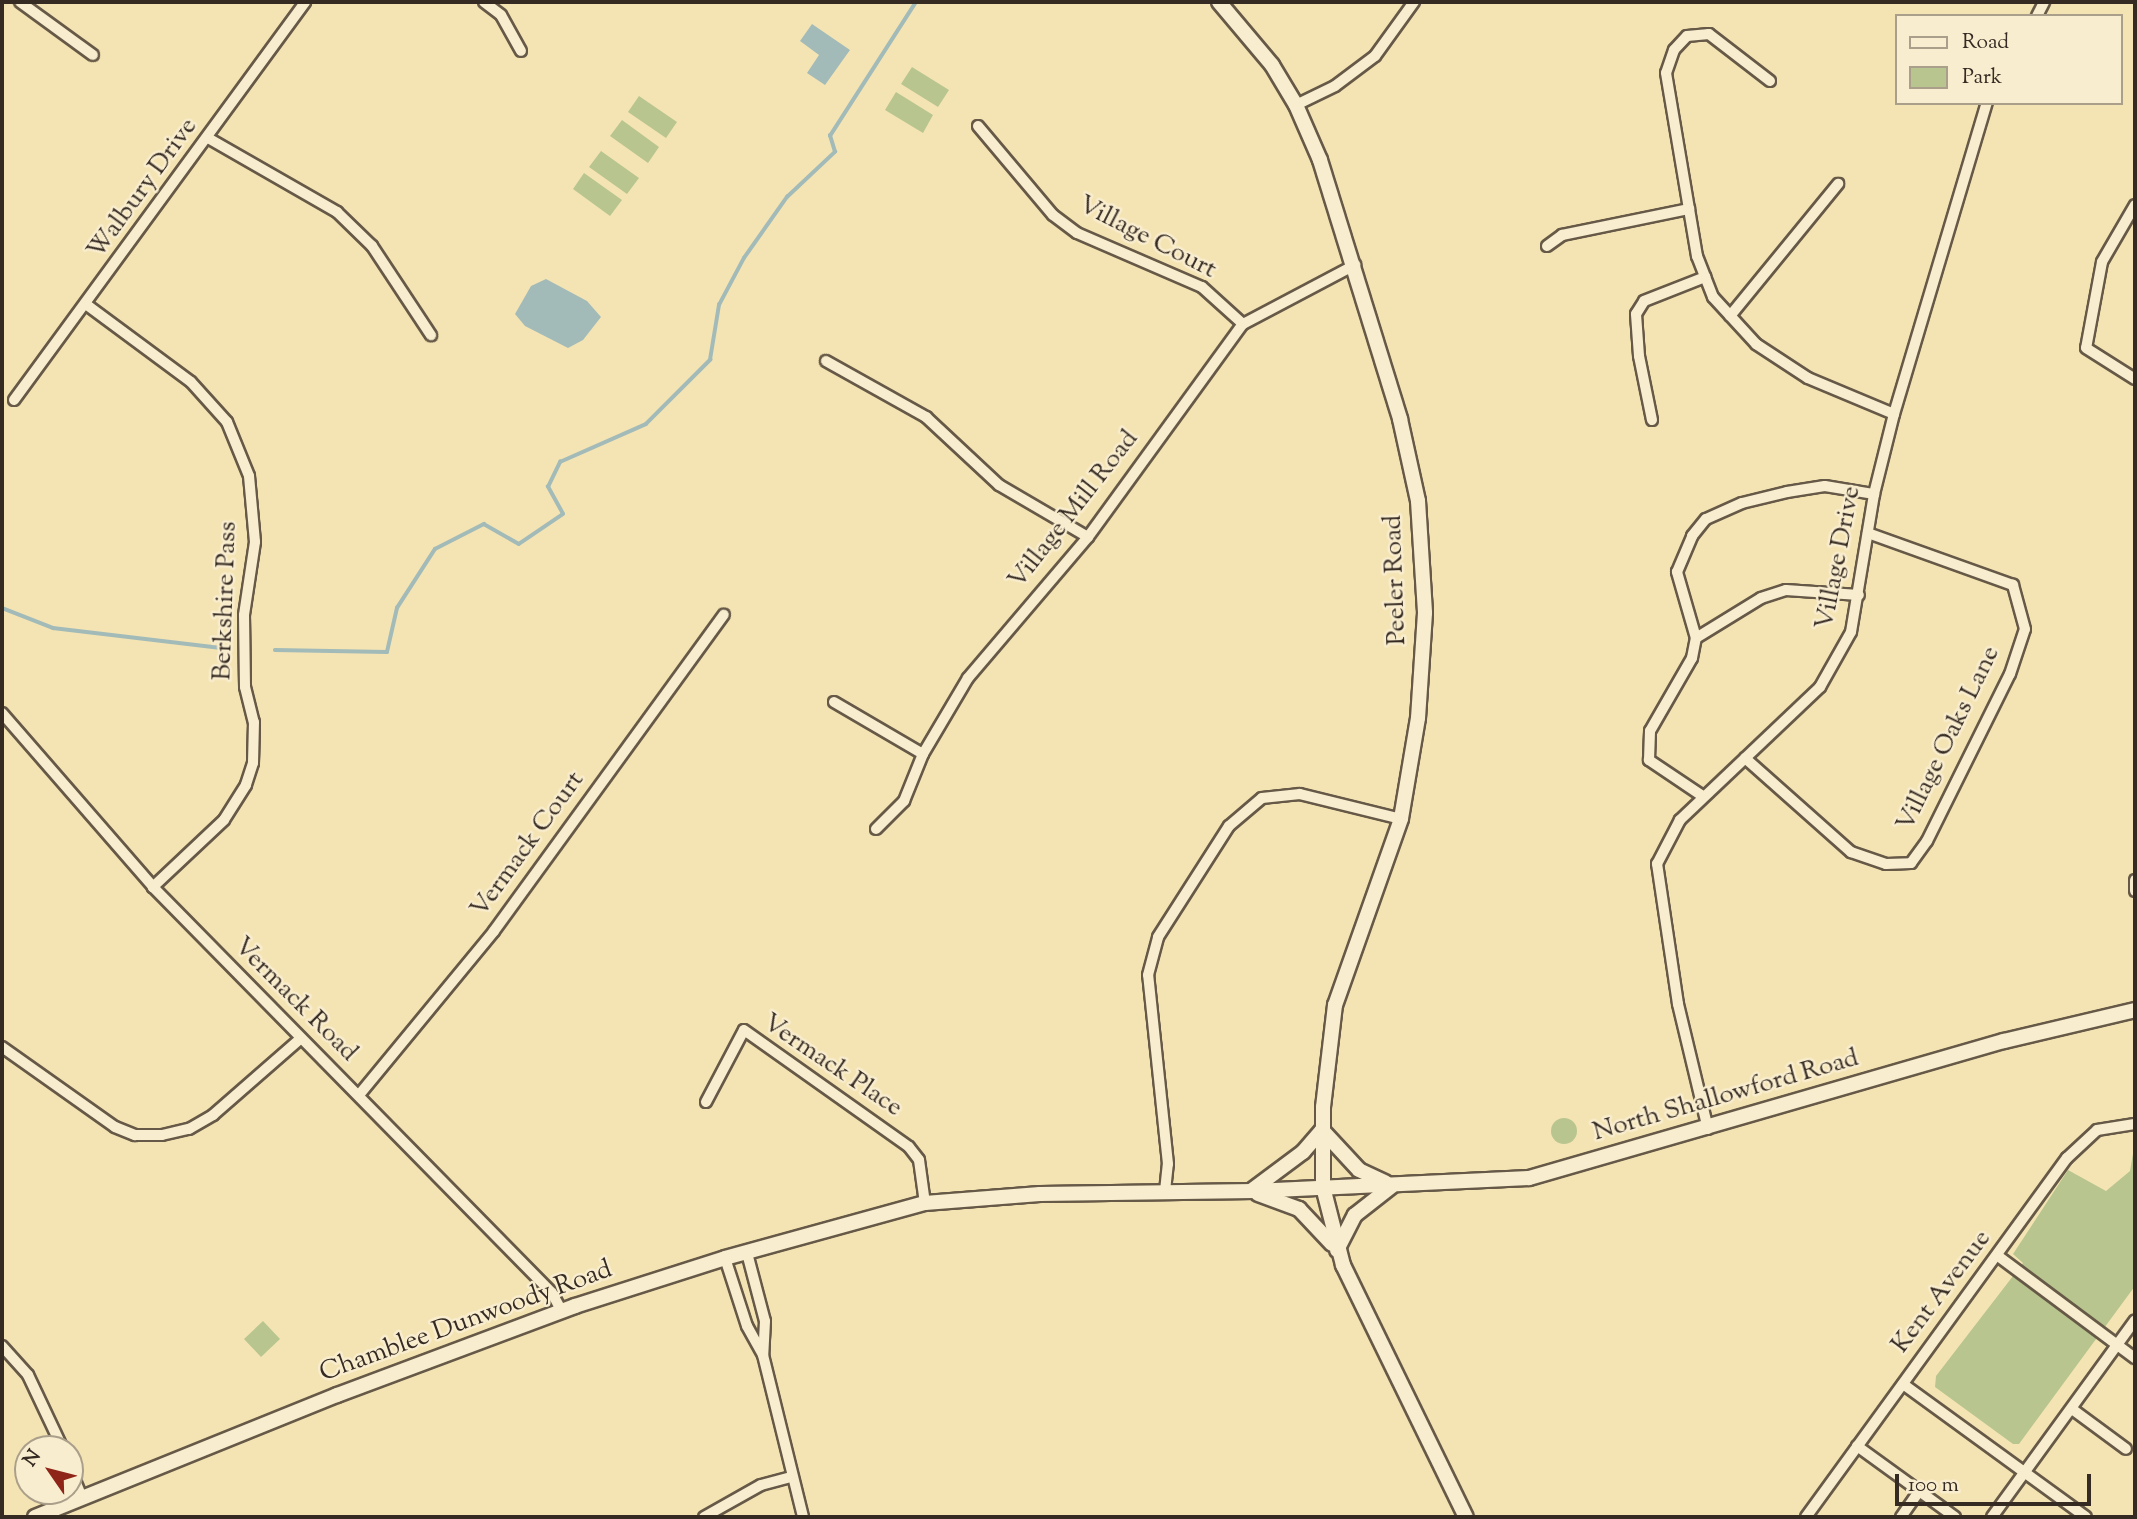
<!DOCTYPE html>
<style>
body{margin:0}
#map{position:relative;width:2137px;height:1519px;overflow:hidden;background:#f5e4b3;font-family:"Sorts Mill Goudy",serif}
div>[style]{position:absolute}
.green>*{inset:0;background:#b8c58f}
.round{border-radius:50%}
.water>*{inset:0;background:#a2bbb9}
.stream>*{height:3.5px;margin:-1.75px;padding:0 1.75px;transform-origin:1.75px;border-radius:1.75px;background:#a2bbb9}
.roads{filter:drop-shadow(2px 0 #665947) drop-shadow(-2px 0 #665947) drop-shadow(0 2px #665947) drop-shadow(0 -2px #665947)}
.minor>*{height:10px;margin:-5px;padding:0 5px;transform-origin:5px;border-radius:5px;background:#f8edce}
.tertiary>*{height:14px;margin:-7px;padding:0 7px;transform-origin:7px;border-radius:7px;background:#f8edce}
span{translate:-50% -50%;white-space:nowrap;text-align:center;line-height:1.15;-webkit-text-stroke:5px #f8edce;paint-order:stroke}
.street-label{font-size:26px;color:#362b23}
.frame{position:absolute;inset:0;border:4px solid #362b23;pointer-events:none}
.legend{position:absolute;left:1895px;top:14px;width:228px;height:91px;box-sizing:border-box;background:#f8edce;border:2px solid #aa9f8a;margin:0;padding:9px 12px;list-style:none;font-size:21px;color:#362b23}
.legend li{display:flex;align-items:center;gap:14px;height:35px}
.legend b{width:35px;border:2px solid #aa9f8a}
.north{position:absolute;left:14px;top:1435px;width:70px;height:70px;box-sizing:border-box;background:#f8edce;border:2px solid #aa9f8a;border-radius:50%;rotate:305deg;font-size:19px;font-weight:700;line-height:28px;text-align:center;color:#362b23}
.north::after{content:'';display:block;margin:auto;width:24px;height:32px;background:#8f2418;clip-path:polygon(50% 0,100% 100%,50% 72%,0 100%)}
.scale{position:absolute;left:1895px;top:1474px;width:196px;height:32px;box-sizing:border-box;border:4px solid #362b23;border-top:0;padding-left:9px;font-size:21px;line-height:24px;white-space:nowrap;color:#362b23;-webkit-text-stroke:5px #f8edce;paint-order:stroke}
</style>
<div id="map">
<div class="green">
<div style="clip-path:polygon(912px 67px,949px 90px,938px 107px,901px 84px)"></div>
<div style="clip-path:polygon(896px 92px,933px 115px,923px 133px,885px 110px)"></div>
<div style="clip-path:polygon(639px 96px,677px 122px,666px 138px,628px 112px)"></div>
<div style="clip-path:polygon(622px 120px,659px 147px,648px 163px,610px 136px)"></div>
<div style="clip-path:polygon(601px 151px,639px 178px,627px 194px,589px 167px)"></div>
<div style="clip-path:polygon(584px 173px,622px 200px,610px 216px,573px 189px)"></div>
<div class="round" style="left:1551px;top:1118px;width:26px;height:26px"></div>
<div style="clip-path:polygon(2135px 1142px,2135px 1286px,2019px 1444px,2013px 1444px,1935px 1387px,1936px 1376px,2023px 1263px,2013px 1254px,2068px 1170px,2106px 1191px,2130px 1171px)"></div>
<div style="clip-path:polygon(263px 1321px,280px 1339px,261px 1357px,244px 1339px)"></div>
</div>
<div class="water">
<div style="clip-path:polygon(812px 24px,850px 50px,825px 85px,807px 73px,819px 55px,800px 41px)"></div>
<div style="clip-path:polygon(546px 279px,587px 301px,601px 317px,583px 340px,568px 348px,525px 326px,515px 314px,531px 286px)"></div>
</div>
<div class="stream">
<div style="left:2px;top:608px;width:55px;rotate:21.4deg"></div>
<div style="left:53px;top:628px;width:169px;rotate:6.8deg"></div>
<div style="left:275px;top:650px;width:112px;rotate:1deg"></div>
<div style="left:387px;top:652px;width:45px;rotate:-77.2deg"></div>
<div style="left:397px;top:608px;width:70px;rotate:-57.2deg"></div>
<div style="left:435px;top:549px;width:55px;rotate:-27deg"></div>
<div style="left:484px;top:524px;width:40px;rotate:29.7deg"></div>
<div style="left:519px;top:544px;width:53px;rotate:-34.3deg"></div>
<div style="left:563px;top:514px;width:31px;rotate:-119deg"></div>
<div style="left:548px;top:487px;width:28px;rotate:-64deg"></div>
<div style="left:560px;top:462px;width:94px;rotate:-23.8deg"></div>
<div style="left:646px;top:424px;width:91px;rotate:-45deg"></div>
<div style="left:710px;top:360px;width:56px;rotate:-80.7deg"></div>
<div style="left:719px;top:305px;width:53px;rotate:-62deg"></div>
<div style="left:744px;top:258px;width:75px;rotate:-54.8deg"></div>
<div style="left:787px;top:197px;width:66px;rotate:-43.2deg"></div>
<div style="left:835px;top:152px;width:17px;rotate:-107deg"></div>
<div style="left:830px;top:136px;width:159px;rotate:-57.3deg"></div>
</div>
<div class="roads">
<div class="minor">
<div style="left:20px;top:2px;width:90px;rotate:36deg"></div>
<div style="left:484px;top:2px;width:21px;rotate:37deg"></div>
<div style="left:501px;top:15px;width:41px;rotate:60.9deg"></div>
<div style="left:2037px;top:16px;width:16px;rotate:-63deg"></div>
<div style="left:1770px;top:81px;width:77px;rotate:-142.4deg"></div>
<div style="left:1709px;top:34px;width:22px;rotate:175deg"></div>
<div style="left:1687px;top:36px;width:19px;rotate:133deg"></div>
<div style="left:1674px;top:50px;width:24px;rotate:109deg"></div>
<div style="left:1666px;top:73px;width:186px;rotate:80.4deg"></div>
<div style="left:1697px;top:256px;width:44px;rotate:68.7deg"></div>
<div style="left:1713px;top:297px;width:64px;rotate:47.5deg"></div>
<div style="left:1756px;top:344px;width:62px;rotate:33.2deg"></div>
<div style="left:1808px;top:378px;width:93px;rotate:22.7deg"></div>
<div style="left:1296px;top:105px;width:43px;rotate:-26deg"></div>
<div style="left:1335px;top:86px;width:50px;rotate:-36.9deg"></div>
<div style="left:1375px;top:56px;width:67px;rotate:-54.2deg"></div>
<div style="left:978px;top:126px;width:116px;rotate:49.9deg"></div>
<div style="left:1053px;top:215px;width:30px;rotate:37deg"></div>
<div style="left:1077px;top:233px;width:136px;rotate:23.4deg"></div>
<div style="left:1202px;top:287px;width:55px;rotate:42.1deg"></div>
<div style="left:208px;top:138px;width:149px;rotate:29.8deg"></div>
<div style="left:337px;top:212px;width:49px;rotate:44.2deg"></div>
<div style="left:372px;top:246px;width:107px;rotate:56.5deg"></div>
<div style="left:2135px;top:205px;width:66px;rotate:120.1deg"></div>
<div style="left:2102px;top:262px;width:87px;rotate:100.5deg"></div>
<div style="left:2086px;top:348px;width:58px;rotate:32.3deg"></div>
<div style="left:1547px;top:246px;width:19px;rotate:-36deg"></div>
<div style="left:1562px;top:235px;width:130px;rotate:-11.6deg"></div>
<div style="left:87px;top:305px;width:129px;rotate:36.5deg"></div>
<div style="left:191px;top:382px;width:54px;rotate:48deg"></div>
<div style="left:227px;top:422px;width:58px;rotate:67.8deg"></div>
<div style="left:249px;top:476px;width:66px;rotate:84.8deg"></div>
<div style="left:255px;top:542px;width:74px;rotate:98.6deg"></div>
<div style="left:244px;top:615px;width:72px;rotate:89.2deg"></div>
<div style="left:245px;top:687px;width:36px;rotate:76deg"></div>
<div style="left:254px;top:722px;width:41px;rotate:91.4deg"></div>
<div style="left:253px;top:763px;width:23px;rotate:108deg"></div>
<div style="left:246px;top:785px;width:41px;rotate:122.2deg"></div>
<div style="left:224px;top:820px;width:98px;rotate:136.7deg"></div>
<div style="left:1730px;top:316px;width:171px;rotate:-50.7deg"></div>
<div style="left:826px;top:361px;width:115px;rotate:29.2deg"></div>
<div style="left:926px;top:417px;width:100px;rotate:43deg"></div>
<div style="left:999px;top:485px;width:103px;rotate:30.3deg"></div>
<div style="left:14px;top:400px;width:493px;rotate:-53.8deg"></div>
<div style="left:1652px;top:420px;width:65px;rotate:-101.5deg"></div>
<div style="left:1639px;top:356px;width:42px;rotate:-94.1deg"></div>
<div style="left:1636px;top:314px;width:15px;rotate:-58deg"></div>
<div style="left:1644px;top:301px;width:66px;rotate:-21.5deg"></div>
<div style="left:1696px;top:638px;width:76px;rotate:-31.6deg"></div>
<div style="left:1761px;top:598px;width:26px;rotate:-18deg"></div>
<div style="left:1786px;top:590px;width:73px;rotate:3.9deg"></div>
<div style="left:834px;top:702px;width:103px;rotate:30.3deg"></div>
<div style="left:2px;top:713px;width:230px;rotate:49deg"></div>
<div style="left:153px;top:887px;width:569px;rotate:45.5deg"></div>
<div style="left:552px;top:1293px;width:21px;rotate:62deg"></div>
<div style="left:1745px;top:758px;width:142px;rotate:41.6deg"></div>
<div style="left:1851px;top:852px;width:37px;rotate:19deg"></div>
<div style="left:1886px;top:864px;width:25px;rotate:-2deg"></div>
<div style="left:1911px;top:863px;width:27px;rotate:-54deg"></div>
<div style="left:1927px;top:841px;width:186px;rotate:-63.6deg"></div>
<div style="left:2010px;top:674px;width:47px;rotate:-71.6deg"></div>
<div style="left:2025px;top:629px;width:46px;rotate:-105.3deg"></div>
<div style="left:2013px;top:585px;width:154px;rotate:-160.3deg"></div>
<div style="left:1701px;top:795px;width:63px;rotate:-146.1deg"></div>
<div style="left:1649px;top:760px;width:29px;rotate:-88deg"></div>
<div style="left:1650px;top:731px;width:84px;rotate:-60.1deg"></div>
<div style="left:1692px;top:658px;width:20px;rotate:-79deg"></div>
<div style="left:1696px;top:638px;width:69px;rotate:-106.1deg"></div>
<div style="left:1677px;top:572px;width:39px;rotate:-67deg"></div>
<div style="left:1692px;top:536px;width:22px;rotate:-51deg"></div>
<div style="left:1706px;top:519px;width:39px;rotate:-24deg"></div>
<div style="left:1742px;top:503px;width:46px;rotate:-13.7deg"></div>
<div style="left:1787px;top:492px;width:38px;rotate:-9deg"></div>
<div style="left:1825px;top:486px;width:50px;rotate:9.3deg"></div>
<div style="left:876px;top:829px;width:40px;rotate:-45deg"></div>
<div style="left:904px;top:801px;width:51px;rotate:-68deg"></div>
<div style="left:923px;top:754px;width:88px;rotate:-59.4deg"></div>
<div style="left:968px;top:678px;width:185px;rotate:-49.6deg"></div>
<div style="left:1088px;top:537px;width:263px;rotate:-54deg"></div>
<div style="left:1243px;top:324px;width:127px;rotate:-27.8deg"></div>
<div style="left:2135px;top:880px;width:11px;rotate:90deg"></div>
<div style="left:2px;top:1047px;width:138px;rotate:35.3deg"></div>
<div style="left:115px;top:1127px;width:22px;rotate:22deg"></div>
<div style="left:135px;top:1135px;width:27px"></div>
<div style="left:162px;top:1135px;width:28px;rotate:-13deg"></div>
<div style="left:189px;top:1129px;width:28px;rotate:-30deg"></div>
<div style="left:213px;top:1115px;width:114px;rotate:-41.1deg"></div>
<div style="left:359px;top:1095px;width:212px;rotate:-50.5deg"></div>
<div style="left:494px;top:931px;width:391px;rotate:-54deg"></div>
<div style="left:706px;top:1102px;width:81px;rotate:-62.2deg"></div>
<div style="left:744px;top:1030px;width:202px;rotate:35.3deg"></div>
<div style="left:909px;top:1147px;width:16px;rotate:52deg"></div>
<div style="left:919px;top:1160px;width:43px;rotate:82.1deg"></div>
<div style="left:1708px;top:1129px;width:129px;rotate:-103.5deg"></div>
<div style="left:1678px;top:1004px;width:142px;rotate:-98.5deg"></div>
<div style="left:1657px;top:864px;width:50px;rotate:-62.4deg"></div>
<div style="left:1680px;top:820px;width:193px;rotate:-43.5deg"></div>
<div style="left:1820px;top:687px;width:63px;rotate:-60.6deg"></div>
<div style="left:1851px;top:632px;width:140px;rotate:-80.5deg"></div>
<div style="left:1874px;top:494px;width:82px;rotate:-76deg"></div>
<div style="left:1894px;top:414px;width:325px;rotate:-73.4deg"></div>
<div style="left:1165px;top:1191px;width:27px;rotate:-84deg"></div>
<div style="left:1168px;top:1164px;width:190px;rotate:-96deg"></div>
<div style="left:1148px;top:975px;width:39px;rotate:-75deg"></div>
<div style="left:1158px;top:937px;width:132px;rotate:-57.4deg"></div>
<div style="left:1229px;top:826px;width:43px;rotate:-40.3deg"></div>
<div style="left:1262px;top:798px;width:38px;rotate:-6deg"></div>
<div style="left:1300px;top:794px;width:104px;rotate:13.9deg"></div>
<div style="left:747px;top:1253px;width:70px;rotate:75.2deg"></div>
<div style="left:765px;top:1321px;width:34px;rotate:93deg"></div>
<div style="left:763px;top:1355px;width:167px;rotate:76.1deg"></div>
<div style="left:1998px;top:1256px;width:171px;rotate:36.7deg"></div>
<div style="left:725px;top:1258px;width:71px;rotate:72.1deg"></div>
<div style="left:747px;top:1326px;width:33px;rotate:61deg"></div>
<div style="left:2px;top:1346px;width:39px;rotate:48deg"></div>
<div style="left:28px;top:1375px;width:82px;rotate:64.7deg"></div>
<div style="left:1903px;top:1384px;width:226px;rotate:36deg"></div>
<div style="left:2072px;top:1409px;width:67px;rotate:36.5deg"></div>
<div style="left:1857px;top:1446px;width:121px;rotate:35.9deg"></div>
<div style="left:70px;top:1468px;width:29px;rotate:68deg"></div>
<div style="left:704px;top:1517px;width:65px;rotate:-29.3deg"></div>
<div style="left:761px;top:1485px;width:31px;rotate:-15deg"></div>
<div style="left:1806px;top:1517px;width:444px;rotate:-54deg"></div>
<div style="left:2067px;top:1158px;width:41px;rotate:-43deg"></div>
<div style="left:2097px;top:1130px;width:38px;rotate:-9deg"></div>
<div style="left:1901px;top:1517px;width:32px;rotate:-55deg"></div>
<div style="left:1992px;top:1517px;width:243px;rotate:-54deg"></div>
</div>
<div class="tertiary">
<div style="left:1219px;top:2px;width:82px;rotate:49.9deg"></div>
<div style="left:1272px;top:65px;width:47px;rotate:59deg"></div>
<div style="left:1296px;top:105px;width:60px;rotate:66.4deg"></div>
<div style="left:1320px;top:160px;width:271px;rotate:72.8deg"></div>
<div style="left:1400px;top:419px;width:84px;rotate:77.6deg"></div>
<div style="left:1418px;top:501px;width:112px;rotate:86.4deg"></div>
<div style="left:1425px;top:613px;width:105px;rotate:93.8deg"></div>
<div style="left:1418px;top:718px;width:102px;rotate:99.6deg"></div>
<div style="left:1401px;top:819px;width:197px;rotate:109.5deg"></div>
<div style="left:1335px;top:1005px;width:103px;rotate:96.7deg"></div>
<div style="left:1323px;top:1107px;width:80px;rotate:90deg"></div>
<div style="left:1323px;top:1187px;width:81px;rotate:75.6deg"></div>
<div style="left:1343px;top:1265px;width:280px;rotate:64deg"></div>
<div style="left:1322px;top:1130px;width:54px;rotate:47.2deg"></div>
<div style="left:1359px;top:1170px;width:29px;rotate:25deg"></div>
<div style="left:1252px;top:1190px;width:64px;rotate:-36.7deg"></div>
<div style="left:1303px;top:1152px;width:29px;rotate:-49deg"></div>
<div style="left:1258px;top:1194px;width:44px;rotate:20.1deg"></div>
<div style="left:1299px;top:1209px;width:48px;rotate:46.7deg"></div>
<div style="left:1337px;top:1250px;width:39px;rotate:-63deg"></div>
<div style="left:1355px;top:1215px;width:47px;rotate:-38.1deg"></div>
<div style="left:35px;top:1517px;width:326px;rotate:-22deg"></div>
<div style="left:337px;top:1395px;width:254px;rotate:-20.5deg"></div>
<div style="left:575px;top:1306px;width:157px;rotate:-17.7deg"></div>
<div style="left:725px;top:1258px;width:207px;rotate:-15.4deg"></div>
<div style="left:925px;top:1203px;width:115px;rotate:-4.5deg"></div>
<div style="left:1040px;top:1194px;width:214px;rotate:-0.8deg"></div>
<div style="left:1254px;top:1191px;width:275px;rotate:-2.7deg"></div>
<div style="left:1529px;top:1178px;width:494px;rotate:-16.1deg"></div>
<div style="left:2004px;top:1041px;width:135px;rotate:-13.3deg"></div>
</div>
</div>
<div class="street-label">
<span style="left:143px;top:189px;rotate:-54deg">Walbury Drive</span>
<span style="left:1147px;top:238px;rotate:27deg">Village Court</span>
<span style="left:1074px;top:510px;rotate:-52deg">Village Mill Road</span>
<span style="left:1839px;top:558px;rotate:-79deg">Village Drive</span>
<span style="left:1396px;top:580px;rotate:-92deg">Peeler Road</span>
<span style="left:226px;top:601px;rotate:-88deg">Berkshire Pass</span>
<span style="left:1949px;top:739px;rotate:-64deg">Village Oaks Lane</span>
<span style="left:528px;top:845px;rotate:-54deg">Vermack Court</span>
<span style="left:295px;top:1000px;rotate:45deg">Vermack Road</span>
<span style="left:832px;top:1066px;rotate:34deg">Vermack Place</span>
<span style="left:1726px;top:1096px;rotate:-16deg">North Shallowford Road</span>
<span style="left:1942px;top:1292px;rotate:-53deg">Kent Avenue</span>
<span style="left:466px;top:1322px;rotate:-20deg">Chamblee Dunwoody Road</span>
</div>
<div class="frame"></div>
<ul class="legend">
<li><b style="height:9px;background:#f8edce"></b>Road</li>
<li><b style="height:19px;background:#b8c58f"></b>Park</li>
</ul>
<div class="north">N</div>
<div class="scale">100 m</div>
</div>
